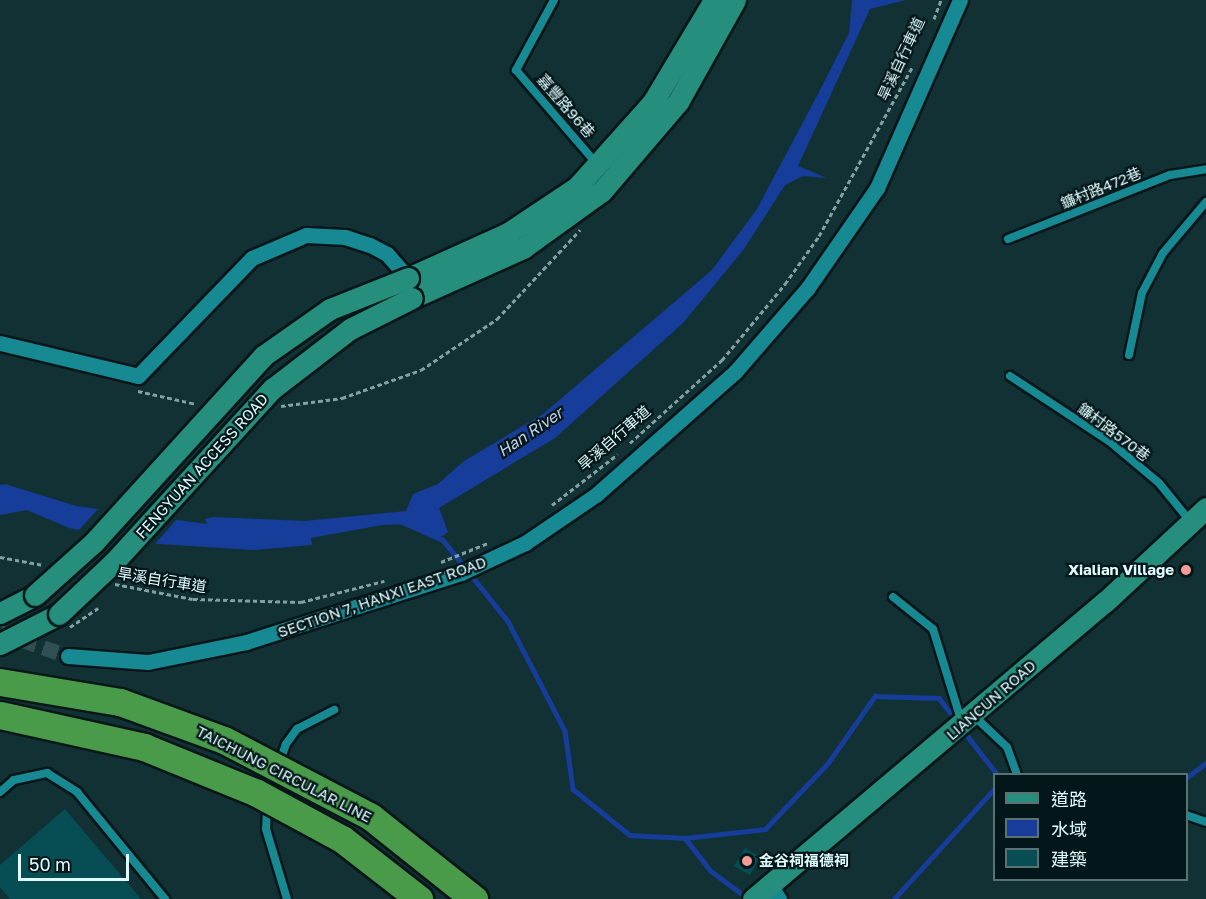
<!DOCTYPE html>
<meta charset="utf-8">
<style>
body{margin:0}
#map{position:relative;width:1206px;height:899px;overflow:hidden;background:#113134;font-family:"Golos Text","Noto Sans TC",sans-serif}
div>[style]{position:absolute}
.water>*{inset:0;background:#173d9b}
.pier>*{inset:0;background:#113134}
.stream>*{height:4.5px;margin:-2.25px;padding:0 2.25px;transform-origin:2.25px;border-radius:2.25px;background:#173d9b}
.building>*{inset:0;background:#064e54}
.street-tunnel>*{height:15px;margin-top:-7.5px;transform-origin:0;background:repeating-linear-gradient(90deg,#304f52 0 15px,transparent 0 23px)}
.path>*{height:3px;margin-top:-1.5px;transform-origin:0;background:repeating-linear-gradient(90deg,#83a0a3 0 4.5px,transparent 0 7.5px)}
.roads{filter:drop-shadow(2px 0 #091618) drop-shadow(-2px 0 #091618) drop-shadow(0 2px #091618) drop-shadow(0 -2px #091618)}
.lane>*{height:8px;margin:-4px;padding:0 4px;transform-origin:4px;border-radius:4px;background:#168993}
.street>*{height:15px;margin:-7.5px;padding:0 7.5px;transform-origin:7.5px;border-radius:7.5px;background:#168993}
.secondary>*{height:21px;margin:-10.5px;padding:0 10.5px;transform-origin:10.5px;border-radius:10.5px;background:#258e7d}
.bridges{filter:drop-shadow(2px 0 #091618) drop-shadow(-2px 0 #091618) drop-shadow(0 2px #091618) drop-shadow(0 -2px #091618)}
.secondary-bridge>*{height:21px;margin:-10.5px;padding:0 10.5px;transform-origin:10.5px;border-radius:10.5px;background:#258e7d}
.highway-bridge>*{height:27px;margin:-13.5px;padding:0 13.5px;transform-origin:13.5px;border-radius:13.5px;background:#499b4a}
.dots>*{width:16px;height:16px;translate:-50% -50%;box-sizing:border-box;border:3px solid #03171a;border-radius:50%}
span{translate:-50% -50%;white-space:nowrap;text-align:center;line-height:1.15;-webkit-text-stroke:4.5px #03171a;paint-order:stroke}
.street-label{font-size:15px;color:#e0fbfe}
.poi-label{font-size:15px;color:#e0fbfe;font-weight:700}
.right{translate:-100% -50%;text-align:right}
.left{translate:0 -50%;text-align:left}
.water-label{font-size:16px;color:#c3d0e9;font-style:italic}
.legend{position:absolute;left:993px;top:773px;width:195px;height:108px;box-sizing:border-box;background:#03171a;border:2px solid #5b7275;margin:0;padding:8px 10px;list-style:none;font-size:18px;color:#e0fbfe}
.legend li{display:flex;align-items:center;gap:12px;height:30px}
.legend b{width:30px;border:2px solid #5b7275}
.scale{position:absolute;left:18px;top:854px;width:111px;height:27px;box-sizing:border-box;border:3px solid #e0fbfe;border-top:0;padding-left:8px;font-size:18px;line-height:21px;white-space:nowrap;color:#e0fbfe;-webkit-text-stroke:4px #03171a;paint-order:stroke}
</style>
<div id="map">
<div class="water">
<div style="clip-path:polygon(852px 0,906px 0,870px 9px,798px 166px,827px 178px,803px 176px,785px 185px,744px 249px,683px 323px,555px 438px,439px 508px,448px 532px,438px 539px,411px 524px,382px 525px,311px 538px,312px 545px,253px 550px,143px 543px,69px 528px,27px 510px,0 515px,0 485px,5px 484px,76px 506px,207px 524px,205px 519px,213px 517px,305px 521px,406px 511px,413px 494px,438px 484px,464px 461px,543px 414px,712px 270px,757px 209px,818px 94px,849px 33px)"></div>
</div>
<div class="pier">
<div style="clip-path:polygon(100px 507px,178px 518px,153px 546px,77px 532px)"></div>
</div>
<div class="stream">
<div style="left:402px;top:522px;width:45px;rotate:23.7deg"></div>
<div style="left:443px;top:540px;width:104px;rotate:51.3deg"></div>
<div style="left:508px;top:621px;width:124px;rotate:62.6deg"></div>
<div style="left:565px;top:731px;width:59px;rotate:82.1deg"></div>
<div style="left:573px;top:789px;width:73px;rotate:38.9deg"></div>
<div style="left:630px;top:835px;width:55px;rotate:3.1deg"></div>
<div style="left:685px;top:838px;width:81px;rotate:-6.4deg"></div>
<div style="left:765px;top:829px;width:91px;rotate:-46.3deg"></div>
<div style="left:828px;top:763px;width:82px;rotate:-55deg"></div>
<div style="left:875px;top:696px;width:64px;rotate:1.8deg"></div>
<div style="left:939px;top:698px;width:28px;rotate:52deg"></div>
<div style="left:962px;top:729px;width:57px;rotate:52.1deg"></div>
<div style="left:1186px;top:778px;width:25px;rotate:-37deg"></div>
<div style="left:685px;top:838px;width:42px;rotate:51.8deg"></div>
<div style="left:711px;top:871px;width:44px;rotate:36.6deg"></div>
<div style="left:894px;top:899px;width:149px;rotate:-47.7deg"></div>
</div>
<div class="building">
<div style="clip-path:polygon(65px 809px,141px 899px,10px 899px,0 887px,0 865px)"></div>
<div style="clip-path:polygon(745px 848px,760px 857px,750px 875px,734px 866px)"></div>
</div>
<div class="street-tunnel">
<div style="left:0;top:632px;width:72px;rotate:19.4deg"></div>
</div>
<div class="path">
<div style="left:934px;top:19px;width:20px;rotate:-70deg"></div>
<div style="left:138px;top:391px;width:59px;rotate:12.6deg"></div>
<div style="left:281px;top:406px;width:62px;rotate:-7.5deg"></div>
<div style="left:342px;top:398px;width:84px;rotate:-19.5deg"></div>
<div style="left:421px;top:370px;width:92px;rotate:-33.9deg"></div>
<div style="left:497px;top:319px;width:122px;rotate:-47deg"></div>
<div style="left:630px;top:443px;width:124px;rotate:-42.1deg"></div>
<div style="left:722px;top:360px;width:99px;rotate:-50.3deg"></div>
<div style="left:785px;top:284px;width:59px;rotate:-54.7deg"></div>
<div style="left:819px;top:236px;width:194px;rotate:-61.1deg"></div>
<div style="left:552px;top:505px;width:83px;rotate:-37.7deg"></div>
<div style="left:0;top:557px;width:44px;rotate:10.5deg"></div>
<div style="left:441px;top:562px;width:51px;rotate:-22deg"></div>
<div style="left:115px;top:584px;width:79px;rotate:10.9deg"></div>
<div style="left:193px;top:599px;width:108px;rotate:1.6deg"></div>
<div style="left:301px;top:602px;width:86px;rotate:-14.2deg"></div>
<div style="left:70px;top:627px;width:34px;rotate:-34deg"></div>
</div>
<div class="roads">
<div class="lane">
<div style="left:554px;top:0;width:80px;rotate:118.5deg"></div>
<div style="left:516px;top:70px;width:123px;rotate:49.3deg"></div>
<div style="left:1008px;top:239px;width:174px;rotate:-21.6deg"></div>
<div style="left:1170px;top:175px;width:36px;rotate:-9deg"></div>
<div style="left:1129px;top:355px;width:63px;rotate:-78.2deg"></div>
<div style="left:1142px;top:293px;width:45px;rotate:-62.3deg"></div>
<div style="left:1163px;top:253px;width:67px;rotate:-49.9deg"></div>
<div style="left:1010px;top:376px;width:118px;rotate:33.3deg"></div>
<div style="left:1109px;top:441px;width:65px;rotate:40deg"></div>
<div style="left:1159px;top:483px;width:49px;rotate:50.8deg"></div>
<div style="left:893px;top:597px;width:51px;rotate:38.7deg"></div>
<div style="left:933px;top:629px;width:95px;rotate:72.9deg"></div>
<div style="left:974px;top:716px;width:45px;rotate:43.2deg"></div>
<div style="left:1007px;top:747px;width:29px;rotate:70deg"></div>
<div style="left:0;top:792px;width:18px;rotate:-41deg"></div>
<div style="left:14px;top:780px;width:34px;rotate:-12deg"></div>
<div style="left:47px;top:773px;width:36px;rotate:32deg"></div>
<div style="left:77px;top:792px;width:139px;rotate:50.6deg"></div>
<div style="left:269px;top:793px;width:52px;rotate:-70.9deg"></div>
<div style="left:286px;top:744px;width:19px;rotate:-54deg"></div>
<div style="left:297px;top:729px;width:42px;rotate:-27.2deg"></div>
<div style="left:267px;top:805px;width:24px;rotate:92deg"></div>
<div style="left:266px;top:829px;width:73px;rotate:73.3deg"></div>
<div style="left:1186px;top:815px;width:21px;rotate:19deg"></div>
</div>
<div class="street">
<div style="left:0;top:343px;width:142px;rotate:13.4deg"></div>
<div style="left:138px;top:376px;width:164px;rotate:-46deg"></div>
<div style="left:252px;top:258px;width:59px;rotate:-23.1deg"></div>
<div style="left:306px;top:235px;width:39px;rotate:3deg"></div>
<div style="left:345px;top:237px;width:26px;rotate:18deg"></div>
<div style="left:370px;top:245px;width:19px;rotate:28deg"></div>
<div style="left:387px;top:254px;width:32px;rotate:49deg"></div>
<div style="left:68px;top:656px;width:80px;rotate:4.3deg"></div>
<div style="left:148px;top:662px;width:100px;rotate:-11.5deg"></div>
<div style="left:246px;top:642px;width:226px;rotate:-17.8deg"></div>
<div style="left:461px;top:573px;width:71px;rotate:-25.1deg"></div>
<div style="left:525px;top:543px;width:87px;rotate:-34.2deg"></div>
<div style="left:597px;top:494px;width:184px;rotate:-41.5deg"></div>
<div style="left:735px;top:372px;width:110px;rotate:-49.1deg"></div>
<div style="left:807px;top:289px;width:123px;rotate:-55.3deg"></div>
<div style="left:877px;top:188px;width:206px;rotate:-66.2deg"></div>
<div style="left:770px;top:885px;width:17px;rotate:57deg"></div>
</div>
<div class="secondary">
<div style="left:408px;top:278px;width:110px;rotate:-24.2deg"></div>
<div style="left:508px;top:233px;width:83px;rotate:-33.7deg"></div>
<div style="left:577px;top:187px;width:114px;rotate:-48.2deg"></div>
<div style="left:653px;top:102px;width:119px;rotate:-59.1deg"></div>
<div style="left:412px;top:298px;width:122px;rotate:-24.2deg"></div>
<div style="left:523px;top:248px;width:97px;rotate:-35.8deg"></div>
<div style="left:602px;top:191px;width:117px;rotate:-49.5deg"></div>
<div style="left:678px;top:102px;width:117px;rotate:-60.8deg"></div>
<div style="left:0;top:613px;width:39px;rotate:-27deg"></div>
<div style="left:0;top:644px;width:66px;rotate:-27deg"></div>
<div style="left:753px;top:899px;width:461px;rotate:-40.2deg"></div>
<div style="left:1105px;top:602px;width:138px;rotate:-42.9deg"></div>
</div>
</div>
<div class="bridges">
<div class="secondary-bridge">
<div style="left:35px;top:595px;width:79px;rotate:-41.9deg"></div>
<div style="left:94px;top:542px;width:251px;rotate:-47.7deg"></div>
<div style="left:263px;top:356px;width:82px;rotate:-35deg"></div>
<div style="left:330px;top:309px;width:84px;rotate:-21.7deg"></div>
<div style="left:59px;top:614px;width:74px;rotate:-43.4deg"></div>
<div style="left:113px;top:563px;width:236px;rotate:-47.6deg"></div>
<div style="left:272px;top:389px;width:98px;rotate:-37.6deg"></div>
<div style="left:350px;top:329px;width:69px;rotate:-26.6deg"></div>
</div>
<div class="highway-bridge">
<div style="left:0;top:682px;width:122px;rotate:9.5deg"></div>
<div style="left:120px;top:702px;width:111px;rotate:20.1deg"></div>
<div style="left:224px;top:740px;width:166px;rotate:27.6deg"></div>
<div style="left:371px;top:817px;width:132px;rotate:38.5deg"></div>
<div style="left:0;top:715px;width:148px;rotate:12.5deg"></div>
<div style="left:144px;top:747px;width:120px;rotate:22.1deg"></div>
<div style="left:255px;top:792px;width:99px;rotate:28.4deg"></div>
<div style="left:342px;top:839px;width:98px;rotate:37.9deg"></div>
</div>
</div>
<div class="dots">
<div style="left:1186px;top:570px;background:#f59c96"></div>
<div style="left:747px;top:861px;background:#f59c96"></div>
</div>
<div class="street-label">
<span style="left:901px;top:59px;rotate:-65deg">旱溪自行車道</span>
<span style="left:566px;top:106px;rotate:49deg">嘉豐路96巷</span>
<span style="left:1101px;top:188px;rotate:-22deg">鐮村路472巷</span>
<span style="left:1114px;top:432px;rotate:37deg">鐮村路570巷</span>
<span style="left:614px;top:438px;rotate:-41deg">旱溪自行車道</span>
<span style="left:202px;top:466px;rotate:-48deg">FENGYUAN ACCESS ROAD</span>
<span style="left:162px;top:580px;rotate:9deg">旱溪自行車道</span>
<span style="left:382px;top:597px;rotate:-19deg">SECTION 7, HANXI EAST ROAD</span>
<span style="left:991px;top:700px;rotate:-41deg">LIANCUN ROAD</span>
<span style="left:284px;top:774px;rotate:27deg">TAICHUNG CIRCULAR LINE</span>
</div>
<div class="poi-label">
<span class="right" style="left:1174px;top:570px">Xialian Village</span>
<span class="left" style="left:759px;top:861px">金谷祠福德祠</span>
</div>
<div class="water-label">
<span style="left:530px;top:432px;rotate:-34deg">Han River</span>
</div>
<ul class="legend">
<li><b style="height:8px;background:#258e7d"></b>道路</li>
<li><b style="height:16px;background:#173d9b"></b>水域</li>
<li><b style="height:16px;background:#064e54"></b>建築</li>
</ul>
<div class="scale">50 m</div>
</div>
